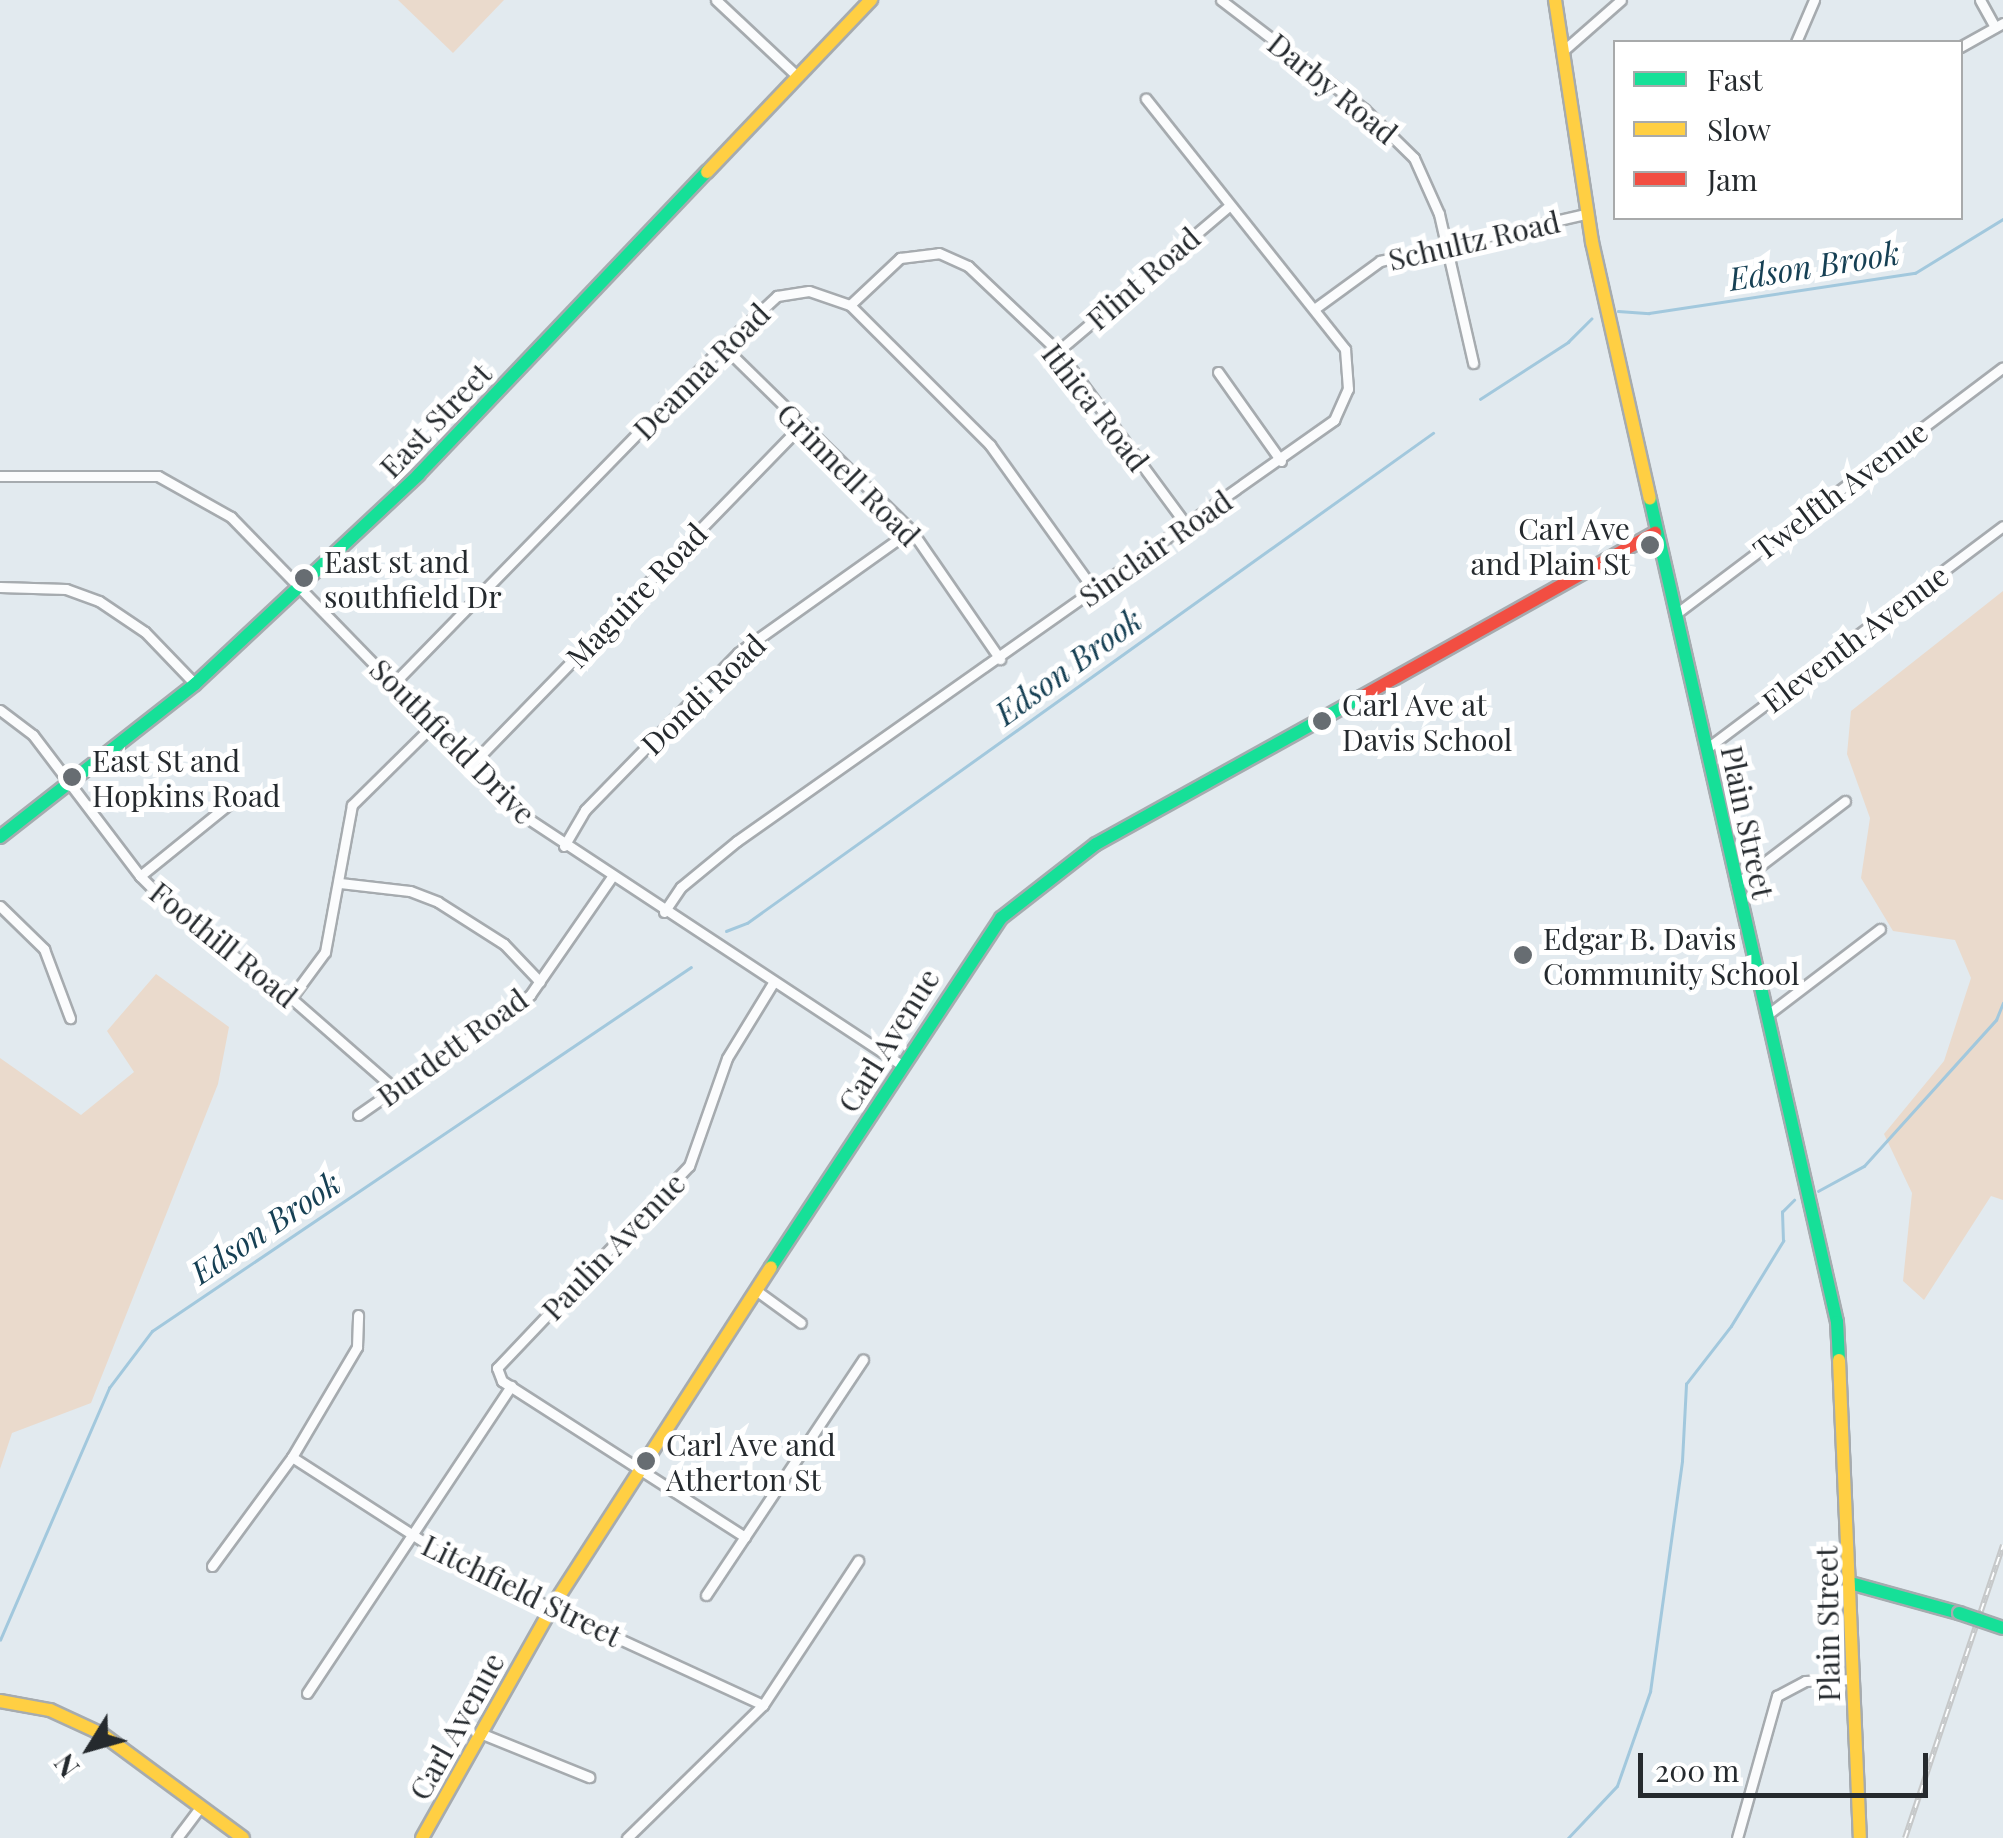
<!DOCTYPE html>
<style>
body{margin:0}
#map{position:relative;width:2003px;height:1838px;overflow:hidden;background:#e2eaef;font-family:"Playfair Display",serif}
div>[style]{position:absolute}
.green>*{inset:0;background:#eadacc}
.stream>*{height:2.5px;margin:-1.25px;padding:0 1.25px;transform-origin:1.25px;border-radius:1.25px;background:#a2c8dd}
.roads{filter:drop-shadow(2px 0 #a6abaf) drop-shadow(-2px 0 #a6abaf) drop-shadow(0 2px #a6abaf) drop-shadow(0 -2px #a6abaf)}
.street>*{height:9px;margin:-4.5px;padding:0 4.5px;transform-origin:4.5px;border-radius:4.5px;background:#fbfcfd}
.fast>*{height:12px;margin:-6px;padding:0 6px;transform-origin:6px;border-radius:6px;background:#16e098}
.slow>*{height:12px;margin:-6px;padding:0 6px;transform-origin:6px;border-radius:6px;background:#ffcf43}
.jam>*{height:12px;margin:-6px;padding:0 6px;transform-origin:6px;border-radius:6px;background:#f24e42}
.rail>*{height:6px;margin-top:-3px;transform-origin:0;background:repeating-linear-gradient(90deg,#fff 0 8px,#c6c8c9 0 16px);box-sizing:border-box;border-block:2px solid #c6c8c9}
.bridges{filter:drop-shadow(2px 0 #a6abaf) drop-shadow(-2px 0 #a6abaf) drop-shadow(0 2px #a6abaf) drop-shadow(0 -2px #a6abaf)}
.fast-bridge>*{height:12px;margin:-6px;padding:0 6px;transform-origin:6px;border-radius:6px;background:#16e098}
.dots>*{width:28px;height:28px;translate:-50% -50%;box-sizing:border-box;border:5px solid #fff;border-radius:50%}
span{translate:-50% -50%;white-space:nowrap;text-align:center;line-height:1.15;-webkit-text-stroke:10px #fff;paint-order:stroke}
.street-label{font-size:30px;color:#252a2e}
.poi-label{font-size:30px;color:#252a2e}
.right{translate:-100% -50%;text-align:right}
.left{translate:0 -50%;text-align:left}
.water-label{font-size:32px;color:#164054;font-style:italic}
.legend{position:absolute;left:1613px;top:40px;width:350px;height:180px;box-sizing:border-box;background:#fff;border:2px solid #a8aaab;margin:0;padding:12px 18px;list-style:none;font-size:30px;color:#252a2e}
.legend li{display:flex;align-items:center;gap:20px;height:50px}
.legend b{width:50px;border:2px solid #a8aaab}
.north{position:absolute;left:40px;top:1698px;width:100px;height:100px;-webkit-text-stroke:8px #fff;paint-order:stroke;rotate:233deg;font-size:28px;font-weight:700;line-height:40px;text-align:center;color:#252a2e}
.north::after{content:'';display:block;margin:auto;width:35px;height:45px;background:#252a2e;clip-path:polygon(50% 0,100% 100%,50% 72%,0 100%)}
.scale{position:absolute;left:1638px;top:1753px;width:290px;height:45px;box-sizing:border-box;border:5px solid #252a2e;border-top:0;padding-left:12px;font-size:30px;line-height:35px;white-space:nowrap;color:#252a2e;-webkit-text-stroke:8px #fff;paint-order:stroke}
</style>
<div id="map">
<div class="green">
<div style="clip-path:polygon(398px 0,504px 0,453px 53px)"></div>
<div style="clip-path:polygon(2003px 591px,2003px 1200px,1991px 1196px,1924px 1300px,1903px 1281px,1912px 1193px,1884px 1134px,1944px 1061px,1971px 978px,1955px 940px,1893px 931px,1861px 878px,1870px 818px,1847px 754px,1851px 711px)"></div>
<div style="clip-path:polygon(156px 974px,229px 1027px,218px 1084px,91px 1403px,12px 1433px,0 1469px,0 1058px,81px 1115px,134px 1072px,107px 1031px)"></div>
</div>
<div class="stream">
<div style="left:1618px;top:311px;width:31px;rotate:4deg"></div>
<div style="left:1649px;top:313px;width:269px;rotate:-8.6deg"></div>
<div style="left:1915px;top:273px;width:103px;rotate:-31.5deg"></div>
<div style="left:1480px;top:399px;width:105px;rotate:-32.9deg"></div>
<div style="left:1568px;top:342px;width:33px;rotate:-45deg"></div>
<div style="left:726px;top:931px;width:22px;rotate:-21deg"></div>
<div style="left:747px;top:923px;width:843px;rotate:-35.54deg"></div>
<div style="left:1818px;top:1191px;width:52px;rotate:-28.5deg"></div>
<div style="left:1864px;top:1166px;width:197px;rotate:-47.9deg"></div>
<div style="left:1996px;top:1020px;width:18px;rotate:-68deg"></div>
<div style="left:0;top:1640px;width:275px;rotate:-66.6deg"></div>
<div style="left:109px;top:1388px;width:71px;rotate:-53deg"></div>
<div style="left:152px;top:1331px;width:650px;rotate:-34.03deg"></div>
<div style="left:1568px;top:1838px;width:71px;rotate:-46.7deg"></div>
<div style="left:1617px;top:1786px;width:100px;rotate:-70.7deg"></div>
<div style="left:1650px;top:1692px;width:233px;rotate:-82.1deg"></div>
<div style="left:1682px;top:1461px;width:77px;rotate:-87deg"></div>
<div style="left:1686px;top:1384px;width:73px;rotate:-52.2deg"></div>
<div style="left:1731px;top:1326px;width:100px;rotate:-58.5deg"></div>
<div style="left:1783px;top:1241px;width:29px;rotate:-92deg"></div>
<div style="left:1782px;top:1212px;width:17px;rotate:-45deg"></div>
</div>
<div class="roads">
<div class="street">
<div style="left:716px;top:0;width:111px;rotate:43.2deg"></div>
<div style="left:1221px;top:0;width:180px;rotate:37.3deg"></div>
<div style="left:1364px;top:109px;width:70px;rotate:44.4deg"></div>
<div style="left:1414px;top:158px;width:61px;rotate:65.9deg"></div>
<div style="left:1439px;top:214px;width:153px;rotate:77.1deg"></div>
<div style="left:1980px;top:0;width:31px;rotate:61deg"></div>
<div style="left:1796px;top:42px;width:46px;rotate:-66.8deg"></div>
<div style="left:1960px;top:47px;width:49px;rotate:-29.2deg"></div>
<div style="left:1563px;top:51px;width:77px;rotate:-41.3deg"></div>
<div style="left:850px;top:305px;width:69px;rotate:-43.2deg"></div>
<div style="left:900px;top:258px;width:39px;rotate:-7deg"></div>
<div style="left:939px;top:253px;width:32px;rotate:24deg"></div>
<div style="left:968px;top:266px;width:124px;rotate:43.4deg"></div>
<div style="left:1058px;top:351px;width:217px;rotate:53.6deg"></div>
<div style="left:1317px;top:307px;width:78px;rotate:-36.1deg"></div>
<div style="left:1380px;top:261px;width:211px;rotate:-12.9deg"></div>
<div style="left:723px;top:346px;width:263px;rotate:44.4deg"></div>
<div style="left:911px;top:530px;width:157px;rotate:55.4deg"></div>
<div style="left:1058px;top:351px;width:224px;rotate:-40.3deg"></div>
<div style="left:1218px;top:372px;width:109px;rotate:54.7deg"></div>
<div style="left:0;top:476px;width:158px"></div>
<div style="left:158px;top:476px;width:84px;rotate:29.3deg"></div>
<div style="left:231px;top:517px;width:412px;rotate:45.8deg"></div>
<div style="left:518px;top:812px;width:461px;rotate:33.4deg"></div>
<div style="left:0;top:587px;width:66px;rotate:1.7deg"></div>
<div style="left:66px;top:589px;width:35px;rotate:20deg"></div>
<div style="left:99px;top:601px;width:55px;rotate:34deg"></div>
<div style="left:145px;top:632px;width:72px;rotate:46.1deg"></div>
<div style="left:1677px;top:613px;width:408px;rotate:-37deg"></div>
<div style="left:393px;top:684px;width:472px;rotate:-45.7deg"></div>
<div style="left:723px;top:346px;width:74px;rotate:-42.8deg"></div>
<div style="left:777px;top:296px;width:32px;rotate:-9deg"></div>
<div style="left:809px;top:291px;width:43px;rotate:18.9deg"></div>
<div style="left:850px;top:305px;width:198px;rotate:45deg"></div>
<div style="left:990px;top:445px;width:178px;rotate:54.4deg"></div>
<div style="left:0;top:710px;width:41px;rotate:37.1deg"></div>
<div style="left:33px;top:735px;width:177px;rotate:52.8deg"></div>
<div style="left:140px;top:876px;width:54px;rotate:45deg"></div>
<div style="left:178px;top:914px;width:141px;rotate:36.6deg"></div>
<div style="left:291px;top:998px;width:138px;rotate:41.2deg"></div>
<div style="left:1706px;top:749px;width:371px;rotate:-36.9deg"></div>
<div style="left:470px;top:766px;width:476px;rotate:-45.8deg"></div>
<div style="left:564px;top:846px;width:42px;rotate:-59.7deg"></div>
<div style="left:585px;top:810px;width:219px;rotate:-45.7deg"></div>
<div style="left:738px;top:653px;width:212px;rotate:-35.4deg"></div>
<div style="left:140px;top:876px;width:114px;rotate:-39deg"></div>
<div style="left:340px;top:883px;width:70px;rotate:6.5deg"></div>
<div style="left:410px;top:891px;width:30px;rotate:21deg"></div>
<div style="left:438px;top:902px;width:78px;rotate:32.5deg"></div>
<div style="left:504px;top:944px;width:52px;rotate:46.5deg"></div>
<div style="left:1736px;top:884px;width:137px;rotate:-37.3deg"></div>
<div style="left:0;top:906px;width:62px;rotate:44.3deg"></div>
<div style="left:44px;top:949px;width:74px;rotate:69.4deg"></div>
<div style="left:664px;top:912px;width:30px;rotate:-56deg"></div>
<div style="left:681px;top:887px;width:72px;rotate:-39.4deg"></div>
<div style="left:737px;top:841px;width:731px;rotate:-35.19deg"></div>
<div style="left:1334px;top:420px;width:34px;rotate:-66deg"></div>
<div style="left:1348px;top:389px;width:40px;rotate:-94.3deg"></div>
<div style="left:1345px;top:349px;width:320px;rotate:-128.5deg"></div>
<div style="left:291px;top:998px;width:57px;rotate:-53.5deg"></div>
<div style="left:325px;top:952px;width:149px;rotate:-79.6deg"></div>
<div style="left:352px;top:805px;width:111px;rotate:-44.6deg"></div>
<div style="left:1767px;top:1015px;width:142px;rotate:-37.3deg"></div>
<div style="left:358px;top:1115px;width:210px;rotate:-34.9deg"></div>
<div style="left:530px;top:995px;width:142px;rotate:-55.3deg"></div>
<div style="left:757px;top:1291px;width:54px;rotate:36deg"></div>
<div style="left:292px;top:1457px;width:203px;rotate:32.8deg"></div>
<div style="left:463px;top:1567px;width:330px;rotate:24.7deg"></div>
<div style="left:745px;top:1537px;width:289px;rotate:-147.3deg"></div>
<div style="left:502px;top:1381px;width:14px;rotate:-111deg"></div>
<div style="left:497px;top:1368px;width:279px;rotate:-46.5deg"></div>
<div style="left:689px;top:1166px;width:114px;rotate:-70.6deg"></div>
<div style="left:727px;top:1058px;width:88px;rotate:-58.5deg"></div>
<div style="left:212px;top:1566px;width:135px;rotate:-53.7deg"></div>
<div style="left:292px;top:1457px;width:128px;rotate:-59.4deg"></div>
<div style="left:357px;top:1347px;width:32px;rotate:-88deg"></div>
<div style="left:706px;top:1595px;width:283px;rotate:-56.3deg"></div>
<div style="left:307px;top:1693px;width:369px;rotate:-56.4deg"></div>
<div style="left:480px;top:1733px;width:118px;rotate:22deg"></div>
<div style="left:177px;top:1838px;width:36px;rotate:-53deg"></div>
<div style="left:627px;top:1838px;width:190px;rotate:-44.4deg"></div>
<div style="left:763px;top:1705px;width:173px;rotate:-56.6deg"></div>
<div style="left:1737px;top:1838px;width:148px;rotate:-74.3deg"></div>
<div style="left:1777px;top:1696px;width:32px;rotate:-28deg"></div>
<div style="left:1805px;top:1681px;width:48px;rotate:-2.4deg"></div>
</div>
<div class="fast">
<div style="left:1650px;top:499px;width:844px;rotate:77.2deg"></div>
<div style="left:1837px;top:1322px;width:38px;rotate:87deg"></div>
<div style="left:0;top:837px;width:248px;rotate:-38.1deg"></div>
<div style="left:195px;top:684px;width:306px;rotate:-43.1deg"></div>
<div style="left:418px;top:475px;width:419px;rotate:-46.4deg"></div>
<div style="left:771px;top:1267px;width:418px;rotate:-56.6deg"></div>
<div style="left:1001px;top:918px;width:120px;rotate:-37.9deg"></div>
<div style="left:1096px;top:844px;width:303px;rotate:-29deg"></div>
<div style="left:1850px;top:1583px;width:113px;rotate:15.4deg"></div>
</div>
<div class="slow">
<div style="left:1555px;top:0;width:245px;rotate:81.3deg"></div>
<div style="left:1592px;top:242px;width:263px;rotate:77.3deg"></div>
<div style="left:707px;top:172px;width:238px;rotate:-46.4deg"></div>
<div style="left:1839px;top:1360px;width:478px;rotate:87.5deg"></div>
<div style="left:0;top:1701px;width:51px;rotate:10.2deg"></div>
<div style="left:50px;top:1710px;width:57px;rotate:24.8deg"></div>
<div style="left:102px;top:1734px;width:175px;rotate:36.4deg"></div>
<div style="left:422px;top:1838px;width:265px;rotate:-60.6deg"></div>
<div style="left:552px;top:1607px;width:404px;rotate:-57.2deg"></div>
</div>
<div class="jam">
<div style="left:1361px;top:697px;width:337px;rotate:-29.2deg"></div>
</div>
</div>
<div class="rail">
<div style="left:1905px;top:1838px;width:309px;rotate:-71.5deg"></div>
</div>
<div class="bridges">
<div class="fast-bridge">
<div style="left:1959px;top:1613px;width:46px;rotate:18.8deg"></div>
</div>
</div>
<div class="dots">
<div style="left:1650px;top:545px;background:#676d72"></div>
<div style="left:304px;top:578px;background:#676d72"></div>
<div style="left:1322px;top:721px;background:#676d72"></div>
<div style="left:72px;top:777px;background:#676d72"></div>
<div style="left:1523px;top:955px;background:#676d72"></div>
<div style="left:646px;top:1461px;background:#676d72"></div>
</div>
<div class="street-label">
<span style="left:1333px;top:88px;rotate:39deg">Darby Road</span>
<span style="left:1474px;top:240px;rotate:-13deg">Schultz Road</span>
<span style="left:1143px;top:278px;rotate:-41deg">Flint Road</span>
<span style="left:701px;top:371px;rotate:-45deg">Deanna Road</span>
<span style="left:1096px;top:407px;rotate:52deg">Ithica Road</span>
<span style="left:435px;top:420px;rotate:-46deg">East Street</span>
<span style="left:849px;top:474px;rotate:45deg">Grinnell Road</span>
<span style="left:1840px;top:490px;rotate:-37deg">Twelfth Avenue</span>
<span style="left:1155px;top:548px;rotate:-35deg">Sinclair Road</span>
<span style="left:636px;top:595px;rotate:-46deg">Maguire Road</span>
<span style="left:1855px;top:638px;rotate:-37deg">Eleventh Avenue</span>
<span style="left:703px;top:694px;rotate:-44deg">Dondi Road</span>
<span style="left:453px;top:741px;rotate:45deg">Southfield Drive</span>
<span style="left:1748px;top:822px;rotate:78deg">Plain Street</span>
<span style="left:224px;top:944px;rotate:39deg">Foothill Road</span>
<span style="left:888px;top:1040px;rotate:-58deg">Carl Avenue</span>
<span style="left:452px;top:1047px;rotate:-36deg">Burdett Road</span>
<span style="left:613px;top:1246px;rotate:-46deg">Paulin Avenue</span>
<span style="left:522px;top:1590px;rotate:26deg">Litchfield Street</span>
<span style="left:1827px;top:1624px;rotate:-91deg">Plain Street</span>
<span style="left:456px;top:1726px;rotate:-61deg">Carl Avenue</span>
</div>
<div class="poi-label">
<span class="right" style="left:1630px;top:545px">Carl Ave<br>and Plain St</span>
<span class="left" style="left:324px;top:578px">East st and<br>southfield Dr</span>
<span class="left" style="left:1342px;top:721px">Carl Ave at<br>Davis School</span>
<span class="left" style="left:92px;top:777px">East St and<br>Hopkins Road</span>
<span class="left" style="left:1543px;top:955px">Edgar B. Davis<br>Community School</span>
<span class="left" style="left:666px;top:1461px">Carl Ave and<br>Atherton St</span>
</div>
<div class="water-label">
<span style="left:1814px;top:265px;rotate:-9deg">Edson Brook</span>
<span style="left:1068px;top:666px;rotate:-36deg">Edson Brook</span>
<span style="left:265px;top:1227px;rotate:-34deg">Edson Brook</span>
</div>
<ul class="legend">
<li><b style="height:12px;background:#16e098"></b>Fast</li>
<li><b style="height:12px;background:#ffcf43"></b>Slow</li>
<li><b style="height:12px;background:#f24e42"></b>Jam</li>
</ul>
<div class="north">N</div>
<div class="scale">200 m</div>
</div>
